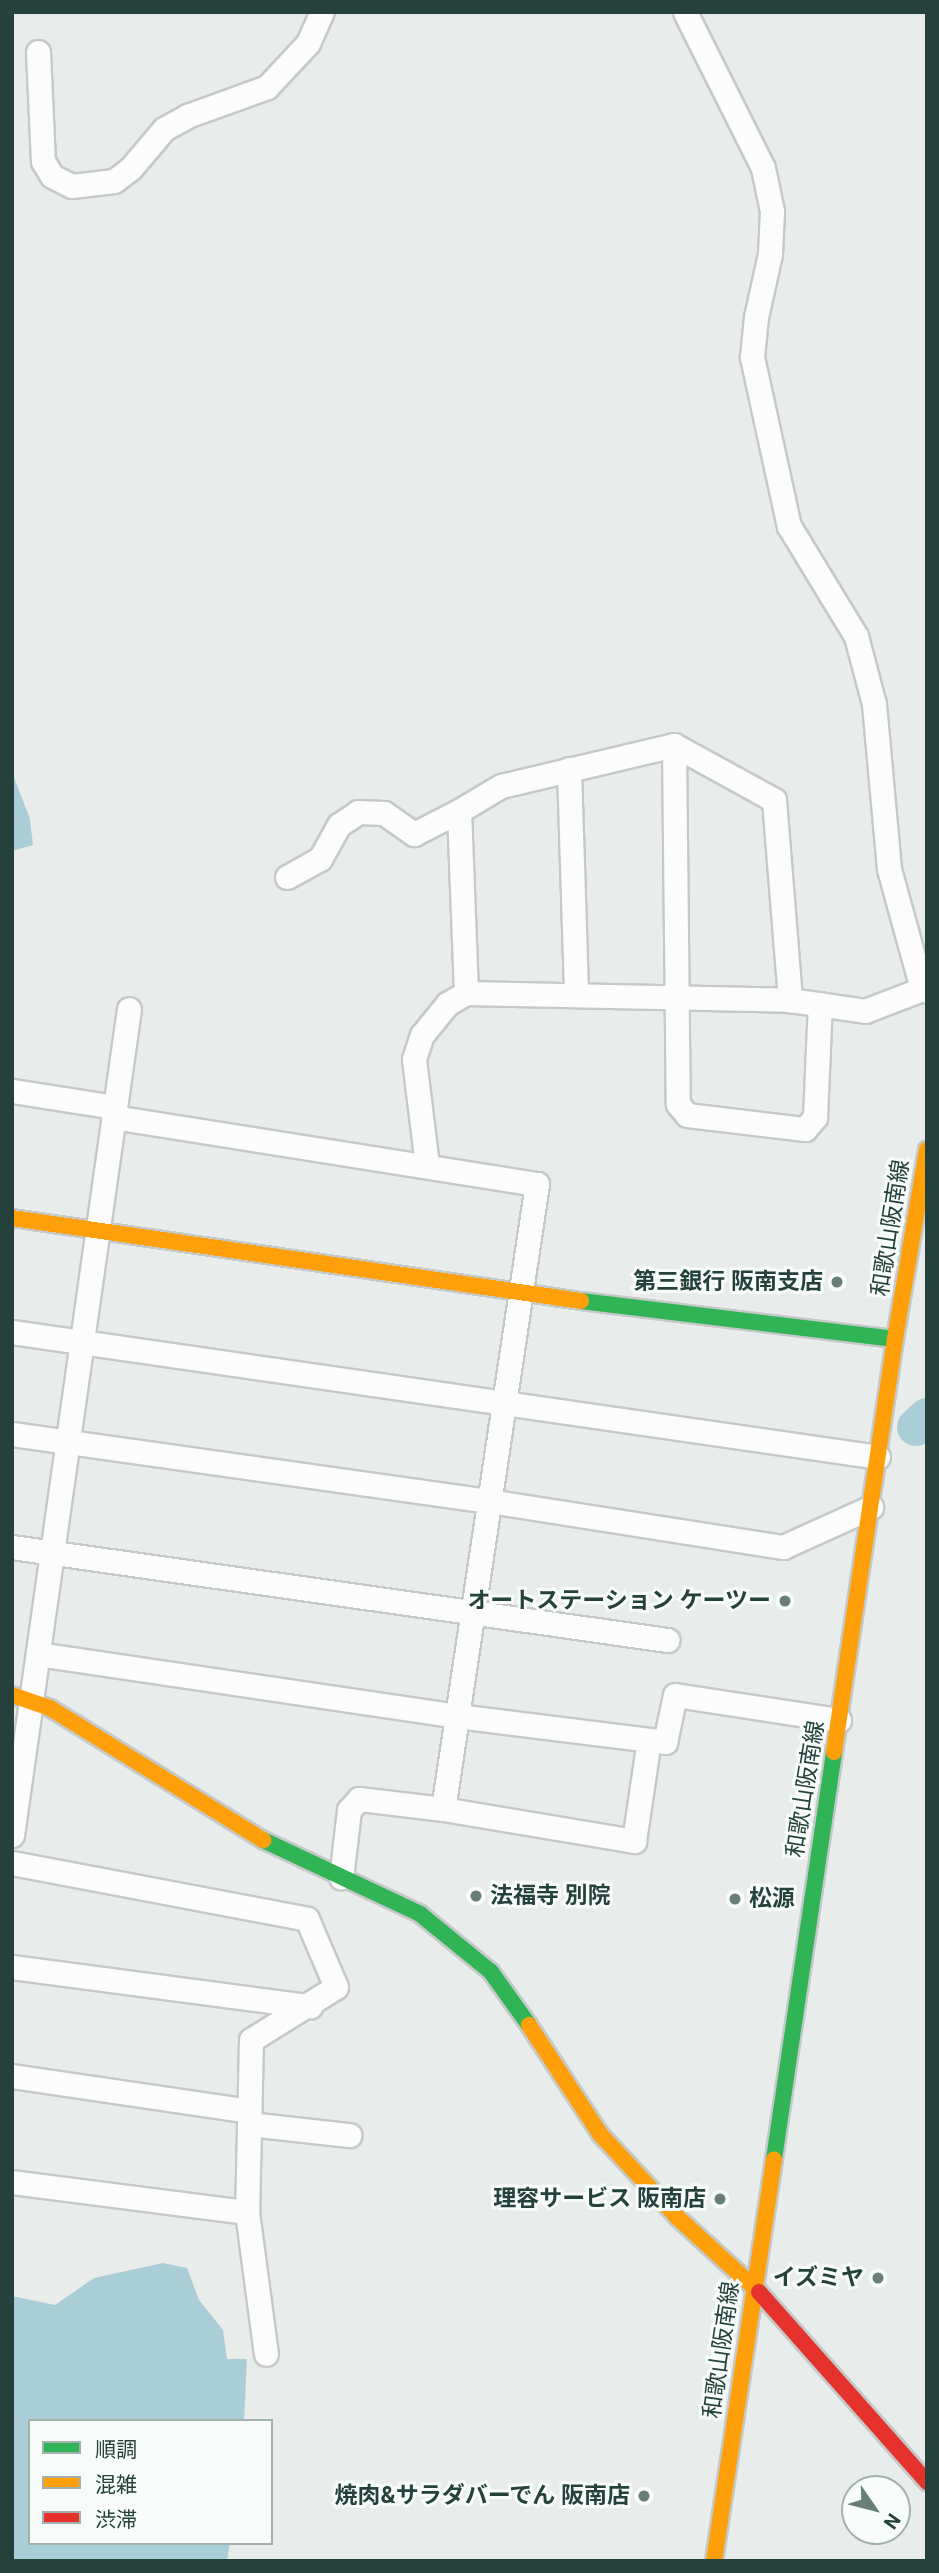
<!DOCTYPE html>
<meta charset="utf-8">
<style>
body{margin:0}
#map{position:relative;width:939px;height:2573px;overflow:hidden;background:#e8ecea;font-family:Roboto,"Noto Sans JP",sans-serif}
div>[style]{position:absolute}
.water>*{inset:0;background:#aaced8}
.river>*{height:38px;margin:-19px;padding:0 19px;transform-origin:19px;border-radius:19px;background:#aaced8}
.roads{filter:drop-shadow(2px 0 #c5c9c8) drop-shadow(-2px 0 #c5c9c8) drop-shadow(0 2px #c5c9c8) drop-shadow(0 -2px #c5c9c8)}
.street>*{height:23px;margin:-11.5px;padding:0 11.5px;transform-origin:11.5px;border-radius:11.5px;background:#fcfcfc}
.fast>*{height:16px;margin:-8px;padding:0 8px;transform-origin:8px;border-radius:8px;background:#30b455}
.slow>*{height:16px;margin:-8px;padding:0 8px;transform-origin:8px;border-radius:8px;background:#ff9f0a}
.jam>*{height:16px;margin:-8px;padding:0 8px;transform-origin:8px;border-radius:8px;background:#e5322d}
.dots>*{width:19px;height:19px;translate:-50% -50%;box-sizing:border-box;border:4px solid #f7fbf9;border-radius:50%}
span{translate:-50% -50%;white-space:nowrap;text-align:center;line-height:1.15;-webkit-text-stroke:6px #f7fbf9;paint-order:stroke}
.street-label{font-size:23px;color:#25413c}
.poi-label{font-size:23px;color:#25413c;font-weight:700}
.right{translate:-100% -50%;text-align:right}
.left{translate:0 -50%;text-align:left}
.frame{position:absolute;inset:0;border:14px solid #25413c;pointer-events:none}
.legend{position:absolute;left:28px;top:2419px;width:245px;height:126px;box-sizing:border-box;background:#f7fbf9;border:2px solid #a3b1ad;margin:0;padding:9px 12px;list-style:none;font-size:21px;color:#25413c}
.legend li{display:flex;align-items:center;gap:14px;height:35px}
.legend b{width:35px;border:2px solid #a3b1ad}
.north{position:absolute;left:841px;top:2475px;width:70px;height:70px;box-sizing:border-box;background:#f7fbf9;border:2px solid #a3b1ad;border-radius:50%;rotate:125deg;font-size:19px;font-weight:700;line-height:28px;text-align:center;color:#25413c}
.north::after{content:'';display:block;margin:auto;width:24px;height:32px;background:#697d79;clip-path:polygon(50% 0,100% 100%,50% 72%,0 100%)}
</style>
<div id="map">
<div class="water">
<div style="clip-path:polygon(12px 772px,30px 819px,33px 845px,12px 851px)"></div>
<div style="clip-path:polygon(163px 2263px,187px 2268px,199px 2300px,223px 2330px,227px 2359px,247px 2359px,244px 2421px,30px 2421px,30px 2543px,230px 2543px,227px 2561px,12px 2561px,12px 2296px,55px 2305px,94px 2278px)"></div>
</div>
<div class="river">
<div style="left:916px;top:1427px;width:15px;rotate:-42deg"></div>
</div>
<div class="roads">
<div class="street">
<div style="left:685px;top:12px;width:174px;rotate:63.4deg"></div>
<div style="left:763px;top:168px;width:44px;rotate:78.2deg"></div>
<div style="left:772px;top:211px;width:43px;rotate:92.7deg"></div>
<div style="left:770px;top:254px;width:65px;rotate:102.5deg"></div>
<div style="left:756px;top:317px;width:40px;rotate:95.7deg"></div>
<div style="left:752px;top:357px;width:173px;rotate:77.7deg"></div>
<div style="left:789px;top:526px;width:129px;rotate:58.7deg"></div>
<div style="left:856px;top:636px;width:70px;rotate:75.2deg"></div>
<div style="left:874px;top:704px;width:166px;rotate:84.8deg"></div>
<div style="left:889px;top:869px;width:124px;rotate:74.6deg"></div>
<div style="left:38px;top:52px;width:109px;rotate:87.4deg"></div>
<div style="left:43px;top:161px;width:17px;rotate:59deg"></div>
<div style="left:52px;top:176px;width:22px;rotate:27deg"></div>
<div style="left:72px;top:186px;width:42px;rotate:-6.8deg"></div>
<div style="left:114px;top:181px;width:21px;rotate:-37deg"></div>
<div style="left:131px;top:168px;width:51px;rotate:-49.8deg"></div>
<div style="left:164px;top:129px;width:26px;rotate:-29deg"></div>
<div style="left:187px;top:116px;width:85px;rotate:-19.9deg"></div>
<div style="left:267px;top:87px;width:60px;rotate:-47deg"></div>
<div style="left:308px;top:43px;width:34px;rotate:-66deg"></div>
<div style="left:674px;top:745px;width:359px;rotate:89.4deg"></div>
<div style="left:678px;top:1104px;width:14px;rotate:51deg"></div>
<div style="left:687px;top:1115px;width:119px;rotate:6.8deg"></div>
<div style="left:805px;top:1129px;width:16px;rotate:-50deg"></div>
<div style="left:815px;top:1117px;width:113px;rotate:-87.5deg"></div>
<div style="left:569px;top:769px;width:226px;rotate:88.2deg"></div>
<div style="left:287px;top:877px;width:38px;rotate:-29deg"></div>
<div style="left:320px;top:859px;width:39px;rotate:-61deg"></div>
<div style="left:339px;top:825px;width:23px;rotate:-34deg"></div>
<div style="left:358px;top:812px;width:26px;rotate:2deg"></div>
<div style="left:384px;top:813px;width:37px;rotate:35deg"></div>
<div style="left:414px;top:834px;width:51px;rotate:-27.1deg"></div>
<div style="left:466px;top:993px;width:182px;rotate:-92.2deg"></div>
<div style="left:459px;top:811px;width:49px;rotate:-30.8deg"></div>
<div style="left:501px;top:786px;width:178px;rotate:-13.3deg"></div>
<div style="left:674px;top:745px;width:114px;rotate:28.8deg"></div>
<div style="left:774px;top:800px;width:201px;rotate:85.4deg"></div>
<div style="left:12px;top:1091px;width:103px;rotate:8.9deg"></div>
<div style="left:113px;top:1117px;width:429px;rotate:9deg"></div>
<div style="left:537px;top:1184px;width:632px;rotate:98.55deg"></div>
<div style="left:443px;top:1809px;width:85px;rotate:-173.2deg"></div>
<div style="left:359px;top:1799px;width:15px;rotate:132deg"></div>
<div style="left:349px;top:1810px;width:68px;rotate:96.7deg"></div>
<div style="left:427px;top:1165px;width:107px;rotate:-97deg"></div>
<div style="left:414px;top:1059px;width:25px;rotate:-72deg"></div>
<div style="left:422px;top:1035px;width:40px;rotate:-51deg"></div>
<div style="left:447px;top:1004px;width:22px;rotate:-30deg"></div>
<div style="left:466px;top:993px;width:324px;rotate:1.2deg"></div>
<div style="left:790px;top:1000px;width:76px;rotate:8.3deg"></div>
<div style="left:865px;top:1011px;width:61px;rotate:-21.1deg"></div>
<div style="left:922px;top:989px;width:5px;rotate:22deg"></div>
<div style="left:12px;top:1332px;width:875px;rotate:8.21deg"></div>
<div style="left:12px;top:1434px;width:482px;rotate:8deg"></div>
<div style="left:489px;top:1501px;width:298px;rotate:8.9deg"></div>
<div style="left:783px;top:1547px;width:97px;rotate:-24.4deg"></div>
<div style="left:12px;top:1547px;width:662px;rotate:8.08deg"></div>
<div style="left:38px;top:1654px;width:424px;rotate:8.4deg"></div>
<div style="left:457px;top:1716px;width:210px;rotate:7.1deg"></div>
<div style="left:665px;top:1742px;width:48px;rotate:-78deg"></div>
<div style="left:675px;top:1695px;width:166px;rotate:8.7deg"></div>
<div style="left:443px;top:1809px;width:194px;rotate:9.5deg"></div>
<div style="left:634px;top:1841px;width:102px;rotate:-81.6deg"></div>
<div style="left:12px;top:1835px;width:834px;rotate:-81.94deg"></div>
<div style="left:12px;top:1863px;width:300px;rotate:10.7deg"></div>
<div style="left:307px;top:1919px;width:74px;rotate:66.9deg"></div>
<div style="left:336px;top:1987px;width:100px;rotate:148.1deg"></div>
<div style="left:251px;top:2040px;width:172px;rotate:91.3deg"></div>
<div style="left:247px;top:2212px;width:143px;rotate:82.4deg"></div>
<div style="left:12px;top:1967px;width:301px;rotate:7.5deg"></div>
<div style="left:12px;top:2076px;width:240px;rotate:8.4deg"></div>
<div style="left:249px;top:2124px;width:101px;rotate:6.3deg"></div>
<div style="left:12px;top:2182px;width:237px;rotate:7.3deg"></div>
</div>
<div class="fast">
<div style="left:581px;top:1301px;width:316px;rotate:6.9deg"></div>
<div style="left:263px;top:1840px;width:174px;rotate:25.2deg"></div>
<div style="left:420px;top:1914px;width:92px;rotate:39.2deg"></div>
<div style="left:491px;top:1972px;width:65px;rotate:54.4deg"></div>
<div style="left:774px;top:2159px;width:411px;rotate:-81.6deg"></div>
</div>
<div class="slow">
<div style="left:12px;top:1218px;width:575px;rotate:8.3deg"></div>
<div style="left:12px;top:1695px;width:40px;rotate:18.9deg"></div>
<div style="left:50px;top:1708px;width:251px;rotate:31.8deg"></div>
<div style="left:834px;top:1752px;width:417px;rotate:-81.6deg"></div>
<div style="left:895px;top:1339px;width:192px;rotate:-80.4deg"></div>
<div style="left:529px;top:2025px;width:130px;rotate:56.9deg"></div>
<div style="left:600px;top:2134px;width:113px;rotate:47.1deg"></div>
<div style="left:677px;top:2217px;width:111px;rotate:42.4deg"></div>
<div style="left:714px;top:2561px;width:406px;rotate:-81.5deg"></div>
</div>
<div class="jam">
<div style="left:759px;top:2292px;width:254px;rotate:48.5deg"></div>
</div>
</div>
<div class="dots">
<div style="left:837px;top:1282px;background:#697d79"></div>
<div style="left:785px;top:1601px;background:#697d79"></div>
<div style="left:476px;top:1896px;background:#697d79"></div>
<div style="left:735px;top:1899px;background:#697d79"></div>
<div style="left:720px;top:2199px;background:#697d79"></div>
<div style="left:878px;top:2278px;background:#697d79"></div>
<div style="left:644px;top:2496px;background:#697d79"></div>
</div>
<div class="street-label">
<span style="left:891px;top:1228px;rotate:-81deg">和歌山阪南線</span>
<span style="left:806px;top:1789px;rotate:-81deg">和歌山阪南線</span>
<span style="left:722px;top:2350px;rotate:-82deg">和歌山阪南線</span>
</div>
<div class="poi-label">
<span class="right" style="left:823px;top:1282px">第三銀行 阪南支店</span>
<span class="right" style="left:771px;top:1601px">オートステーション ケーツー</span>
<span class="left" style="left:490px;top:1896px">法福寺 別院</span>
<span class="left" style="left:749px;top:1899px">松源</span>
<span class="right" style="left:706px;top:2199px">理容サービス 阪南店</span>
<span class="right" style="left:864px;top:2278px">イズミヤ</span>
<span class="right" style="left:630px;top:2496px">焼肉&amp;サラダバーでん 阪南店</span>
</div>
<div class="frame"></div>
<ul class="legend">
<li><b style="height:9px;background:#30b455"></b>順調</li>
<li><b style="height:9px;background:#ff9f0a"></b>混雑</li>
<li><b style="height:9px;background:#e5322d"></b>渋滞</li>
</ul>
<div class="north">N</div>
</div>
